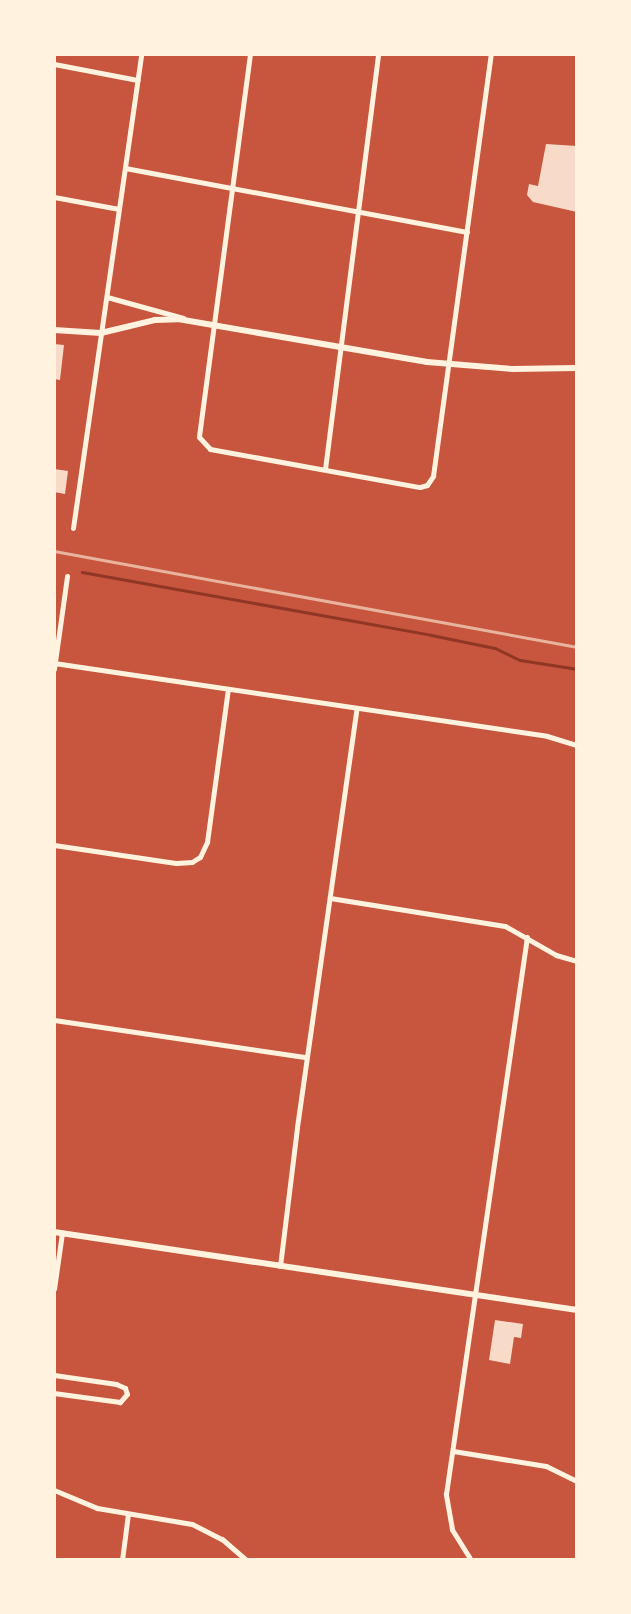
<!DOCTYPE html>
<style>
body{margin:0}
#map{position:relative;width:631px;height:1614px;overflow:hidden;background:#c8553d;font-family:"Fira Sans",sans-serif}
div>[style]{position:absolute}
.stream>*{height:3px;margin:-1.5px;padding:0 1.5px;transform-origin:1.5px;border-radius:1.5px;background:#8f3625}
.building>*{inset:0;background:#f7dbc8}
.minor>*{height:5px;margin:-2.5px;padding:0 2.5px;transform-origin:2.5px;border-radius:2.5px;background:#fff3e0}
.tertiary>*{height:6px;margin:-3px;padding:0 3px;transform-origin:3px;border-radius:3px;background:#fff3e0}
.rail>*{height:3px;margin:-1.5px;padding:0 1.5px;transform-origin:1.5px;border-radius:1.5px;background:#e9b49f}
span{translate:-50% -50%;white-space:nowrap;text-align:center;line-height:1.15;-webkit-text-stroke:8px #fff3e0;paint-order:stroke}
.frame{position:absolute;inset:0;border:56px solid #fff3e0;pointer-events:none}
</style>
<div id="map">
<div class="stream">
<div style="left:82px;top:572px;width:355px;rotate:10.2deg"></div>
<div style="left:431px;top:635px;width:65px;rotate:11.5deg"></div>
<div style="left:495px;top:648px;width:28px;rotate:26deg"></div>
<div style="left:520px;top:660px;width:58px;rotate:9deg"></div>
</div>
<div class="building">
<div style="clip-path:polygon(546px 144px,577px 146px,577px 212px,533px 202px,527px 195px,529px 184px,538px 186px)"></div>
<div style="clip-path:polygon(54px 344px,64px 345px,60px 380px,54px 379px)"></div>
<div style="clip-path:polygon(54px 469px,68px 471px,65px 494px,54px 492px)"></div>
<div style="clip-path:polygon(495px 1320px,523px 1324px,521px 1338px,514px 1337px,510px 1364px,489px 1360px)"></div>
</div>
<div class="minor">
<div style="left:250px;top:54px;width:386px;rotate:97.6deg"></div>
<div style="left:199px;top:437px;width:16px;rotate:47deg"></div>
<div style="left:210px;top:449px;width:213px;rotate:10.3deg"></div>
<div style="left:420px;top:487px;width:7px;rotate:-16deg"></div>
<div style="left:427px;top:485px;width:11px;rotate:-56deg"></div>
<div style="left:433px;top:476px;width:426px;rotate:-82.2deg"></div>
<div style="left:54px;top:64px;width:85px;rotate:10.9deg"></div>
<div style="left:125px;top:168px;width:348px;rotate:10.6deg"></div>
<div style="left:54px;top:197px;width:66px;rotate:10.5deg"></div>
<div style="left:107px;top:297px;width:79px;rotate:15.4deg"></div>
<div style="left:325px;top:469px;width:418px;rotate:-82.7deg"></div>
<div style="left:73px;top:528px;width:479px;rotate:-81.8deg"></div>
<div style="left:54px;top:663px;width:498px;rotate:8.4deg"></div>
<div style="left:547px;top:736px;width:31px;rotate:17deg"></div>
<div style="left:54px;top:669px;width:94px;rotate:-82deg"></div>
<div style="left:54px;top:845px;width:123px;rotate:8.4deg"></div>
<div style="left:176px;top:863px;width:16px;rotate:-4deg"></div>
<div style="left:192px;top:862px;width:9px;rotate:-32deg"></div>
<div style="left:200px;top:857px;width:17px;rotate:-65deg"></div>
<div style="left:207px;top:842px;width:154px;rotate:-82.2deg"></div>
<div style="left:330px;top:898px;width:177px;rotate:9.1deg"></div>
<div style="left:505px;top:926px;width:59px;rotate:29.6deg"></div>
<div style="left:556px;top:955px;width:22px;rotate:16deg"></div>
<div style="left:54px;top:1020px;width:255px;rotate:8.4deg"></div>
<div style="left:280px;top:1266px;width:140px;rotate:-83deg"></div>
<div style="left:297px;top:1127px;width:423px;rotate:-81.9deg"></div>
<div style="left:54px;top:1289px;width:57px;rotate:-81.9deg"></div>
<div style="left:54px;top:1375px;width:63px;rotate:8.3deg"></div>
<div style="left:116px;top:1384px;width:10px;rotate:24deg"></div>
<div style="left:125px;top:1388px;width:6px;rotate:72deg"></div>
<div style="left:127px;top:1394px;width:11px;rotate:131deg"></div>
<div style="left:120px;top:1402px;width:67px;rotate:-172.2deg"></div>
<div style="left:453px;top:1451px;width:94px;rotate:9.2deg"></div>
<div style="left:546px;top:1466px;width:34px;rotate:26deg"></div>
<div style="left:54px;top:1490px;width:47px;rotate:22.7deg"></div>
<div style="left:97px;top:1508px;width:96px;rotate:9.6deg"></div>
<div style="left:192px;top:1524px;width:34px;rotate:27deg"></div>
<div style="left:222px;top:1539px;width:32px;rotate:41deg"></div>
<div style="left:122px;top:1560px;width:46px;rotate:-82.6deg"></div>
<div style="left:471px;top:1560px;width:36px;rotate:-122deg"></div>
<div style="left:452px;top:1529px;width:36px;rotate:-100deg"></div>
<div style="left:446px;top:1494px;width:563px;rotate:-81.73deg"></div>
</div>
<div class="tertiary">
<div style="left:54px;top:330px;width:47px;rotate:3.7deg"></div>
<div style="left:101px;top:333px;width:56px;rotate:-13.5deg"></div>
<div style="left:155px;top:320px;width:23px;rotate:-2deg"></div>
<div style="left:178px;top:319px;width:253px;rotate:9.8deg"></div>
<div style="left:427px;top:362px;width:85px;rotate:4.7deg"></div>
<div style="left:512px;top:369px;width:65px;rotate:-0.9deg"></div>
<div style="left:54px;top:1232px;width:529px;rotate:8.48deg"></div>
</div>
<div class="rail">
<div style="left:54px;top:551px;width:532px;rotate:10.4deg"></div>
</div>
<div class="frame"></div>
</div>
